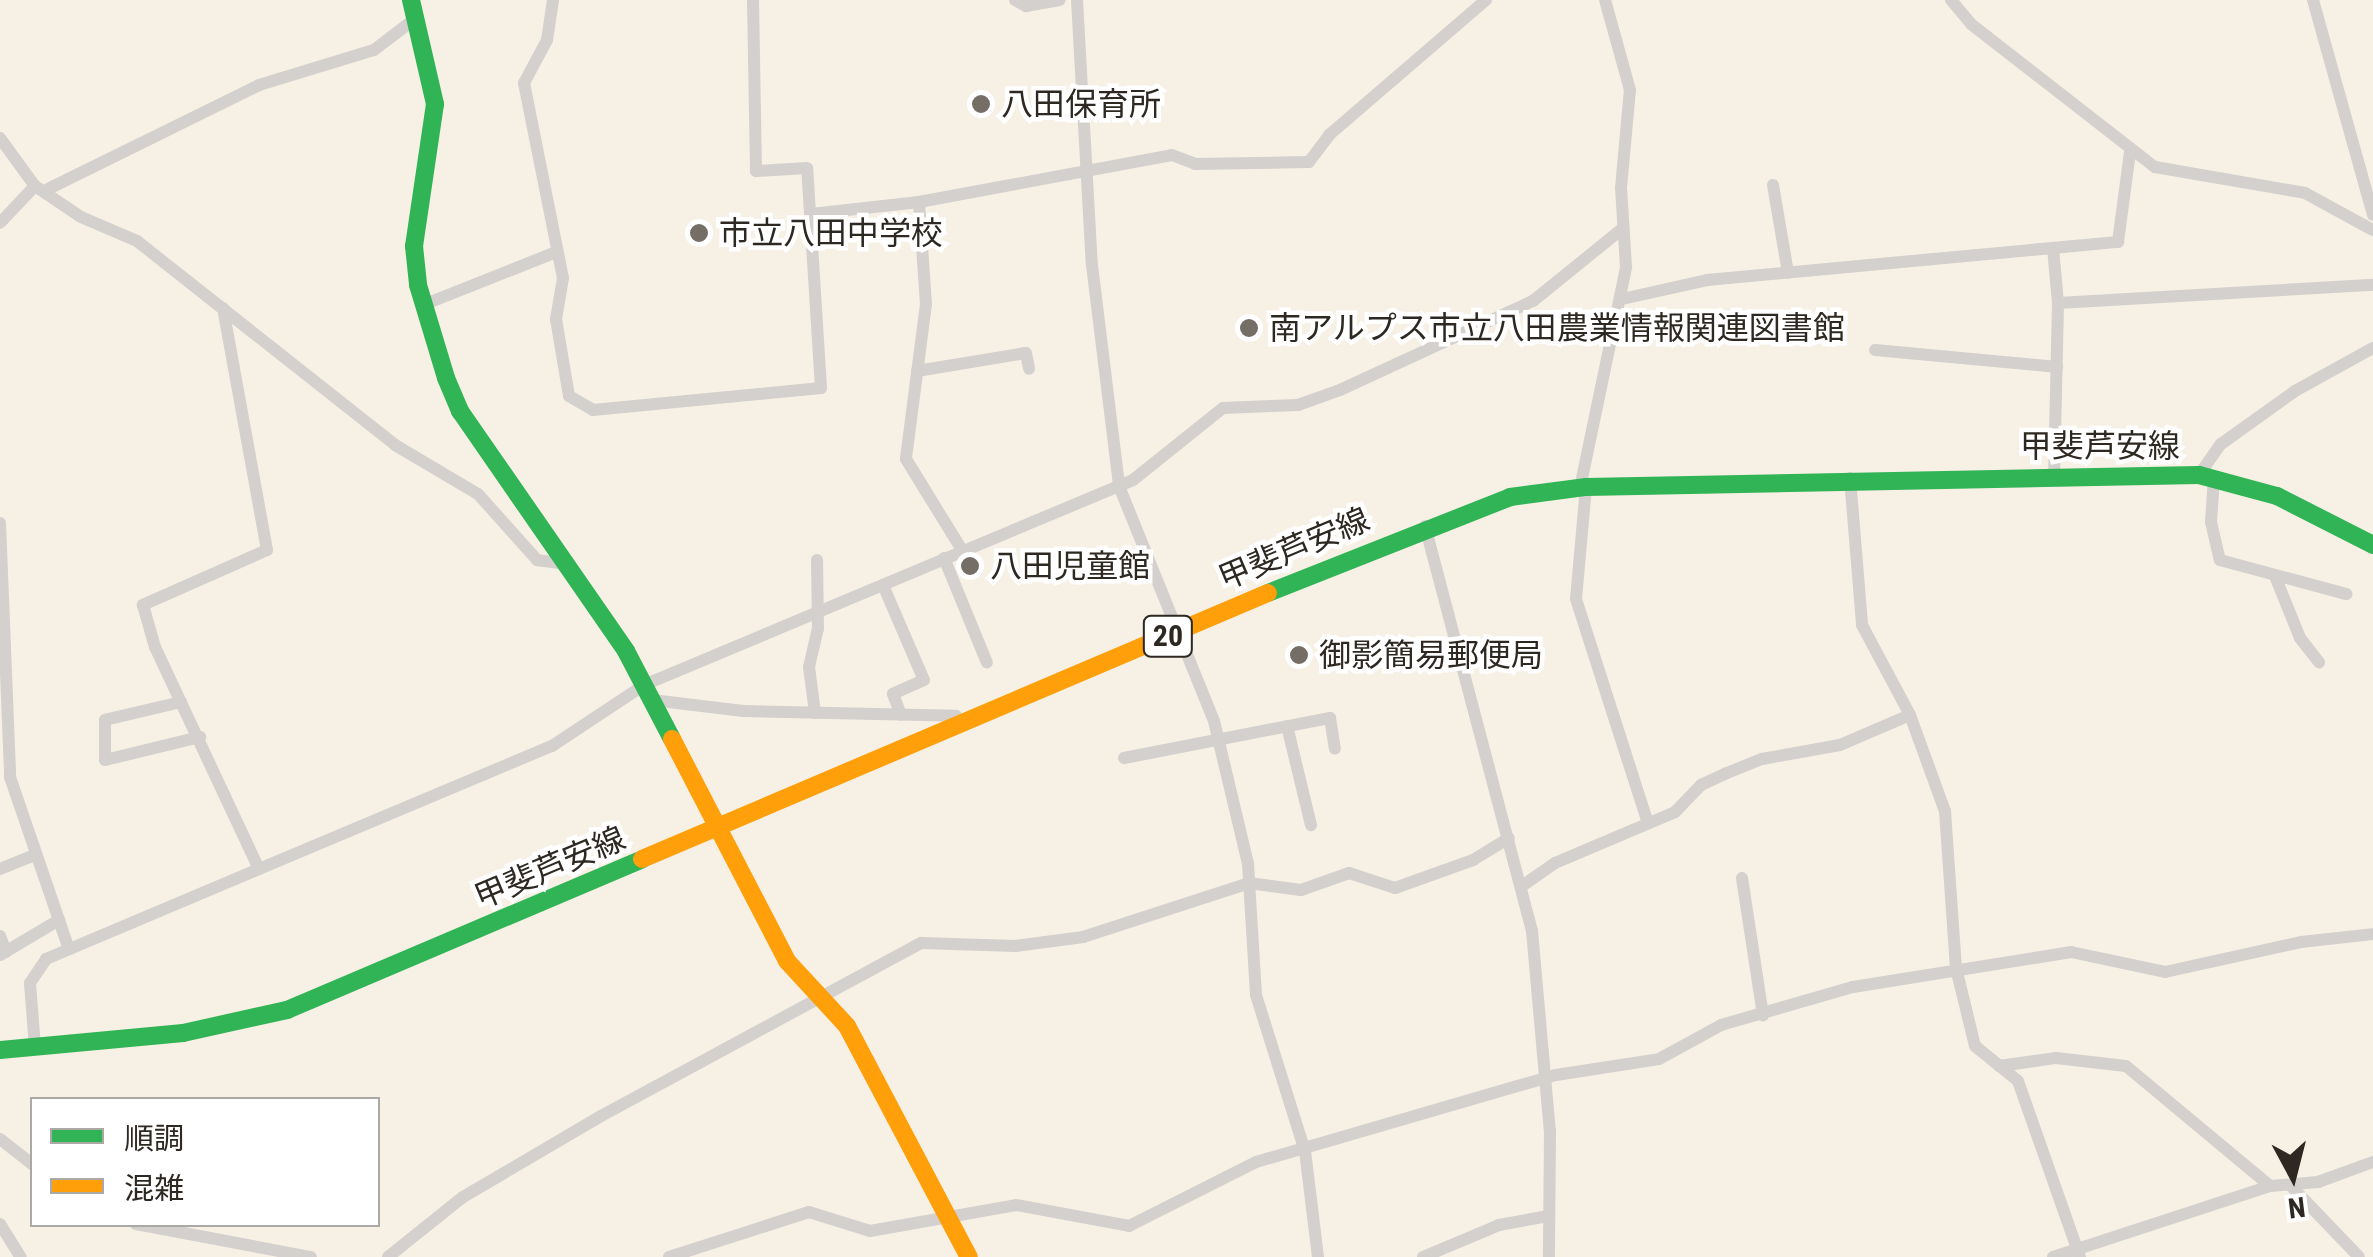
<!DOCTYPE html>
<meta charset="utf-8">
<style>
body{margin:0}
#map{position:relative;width:2373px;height:1257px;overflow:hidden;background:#f7f0e5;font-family:"Roboto Condensed","Noto Sans JP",sans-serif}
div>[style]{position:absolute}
.street>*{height:12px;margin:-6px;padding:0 6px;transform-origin:6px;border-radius:6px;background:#d3d0cd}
.fast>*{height:18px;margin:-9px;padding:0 9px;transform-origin:9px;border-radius:9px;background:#30b455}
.slow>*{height:18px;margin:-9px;padding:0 9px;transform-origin:9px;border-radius:9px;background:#ff9f0a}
.dots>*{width:28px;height:28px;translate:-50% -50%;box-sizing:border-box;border:5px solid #fff;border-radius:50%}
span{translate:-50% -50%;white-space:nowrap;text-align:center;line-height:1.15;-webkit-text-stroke:9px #fff;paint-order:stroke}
.shield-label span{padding:2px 8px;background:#fff;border:2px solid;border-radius:8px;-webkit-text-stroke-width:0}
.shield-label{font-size:30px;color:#2d2821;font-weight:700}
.poi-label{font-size:32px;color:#2d2821}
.left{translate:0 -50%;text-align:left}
.street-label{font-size:32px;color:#2d2821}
.legend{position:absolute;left:30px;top:1097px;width:350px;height:130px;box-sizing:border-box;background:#fff;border:2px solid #aba9a6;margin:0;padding:12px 18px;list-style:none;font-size:30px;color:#2d2821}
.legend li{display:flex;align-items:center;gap:20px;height:50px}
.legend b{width:50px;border:2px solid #aba9a6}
.north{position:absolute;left:2243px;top:1127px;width:100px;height:100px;-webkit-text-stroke:8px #fff;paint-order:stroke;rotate:173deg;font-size:28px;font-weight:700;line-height:40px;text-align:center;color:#2d2821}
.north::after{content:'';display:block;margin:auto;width:35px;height:45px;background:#2d2821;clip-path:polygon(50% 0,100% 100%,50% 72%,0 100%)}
</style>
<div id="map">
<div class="street">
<div style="left:553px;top:0;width:40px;rotate:98.5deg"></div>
<div style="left:547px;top:40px;width:49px;rotate:118.1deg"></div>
<div style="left:524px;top:83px;width:199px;rotate:78.7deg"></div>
<div style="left:563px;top:278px;width:42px;rotate:99.7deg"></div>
<div style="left:556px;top:319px;width:78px;rotate:80.4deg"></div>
<div style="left:569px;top:396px;width:28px;rotate:30deg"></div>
<div style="left:593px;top:410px;width:229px;rotate:-5.5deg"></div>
<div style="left:821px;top:388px;width:220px;rotate:-93.6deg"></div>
<div style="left:807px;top:168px;width:51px;rotate:176.6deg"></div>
<div style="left:756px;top:171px;width:171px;rotate:-91deg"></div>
<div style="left:1015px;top:0;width:13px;rotate:29deg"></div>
<div style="left:1026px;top:6px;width:34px;rotate:-10deg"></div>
<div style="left:1077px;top:0;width:265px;rotate:86.8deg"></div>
<div style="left:1092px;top:265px;width:223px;rotate:83deg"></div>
<div style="left:1119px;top:486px;width:253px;rotate:68deg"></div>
<div style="left:1214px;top:721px;width:147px;rotate:76.6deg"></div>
<div style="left:1248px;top:864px;width:131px;rotate:86.5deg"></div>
<div style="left:1256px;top:995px;width:164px;rotate:72.6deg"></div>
<div style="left:1305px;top:1151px;width:107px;rotate:83deg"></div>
<div style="left:1951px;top:0;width:31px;rotate:50deg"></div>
<div style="left:1971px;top:24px;width:233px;rotate:37.9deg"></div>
<div style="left:2155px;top:167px;width:152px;rotate:9.8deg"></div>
<div style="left:2305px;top:193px;width:77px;rotate:28.6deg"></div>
<div style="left:2313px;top:0;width:223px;rotate:74.4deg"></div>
<div style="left:0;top:138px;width:59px;rotate:53.9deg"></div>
<div style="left:35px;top:186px;width:55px;rotate:34deg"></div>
<div style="left:81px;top:217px;width:61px;rotate:23.2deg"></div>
<div style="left:137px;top:241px;width:329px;rotate:38.3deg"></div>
<div style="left:395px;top:445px;width:96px;rotate:30.6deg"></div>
<div style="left:478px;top:494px;width:89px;rotate:48.2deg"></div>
<div style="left:537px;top:560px;width:30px;rotate:8deg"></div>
<div style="left:1773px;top:185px;width:89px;rotate:80.3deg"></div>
<div style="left:48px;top:189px;width:235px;rotate:-26.2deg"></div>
<div style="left:259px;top:85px;width:120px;rotate:-16.9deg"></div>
<div style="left:374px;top:50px;width:53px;rotate:-37.3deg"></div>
<div style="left:919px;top:202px;width:102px;rotate:86.1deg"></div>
<div style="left:926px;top:304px;width:156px;rotate:97.4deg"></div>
<div style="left:906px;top:459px;width:107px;rotate:58.4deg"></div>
<div style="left:811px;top:214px;width:109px;rotate:-6.3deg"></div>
<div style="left:919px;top:202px;width:257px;rotate:-10.5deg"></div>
<div style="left:1172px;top:155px;width:25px;rotate:21deg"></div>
<div style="left:1195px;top:164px;width:114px;rotate:-1deg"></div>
<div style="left:1309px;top:162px;width:34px;rotate:-53deg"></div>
<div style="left:1329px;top:135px;width:207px;rotate:-40.7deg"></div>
<div style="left:0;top:223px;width:51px;rotate:-46.6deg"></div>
<div style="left:2053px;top:248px;width:55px;rotate:84.8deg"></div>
<div style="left:2058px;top:303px;width:173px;rotate:91.3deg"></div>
<div style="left:1622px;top:299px;width:87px;rotate:-12.6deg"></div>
<div style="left:1707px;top:280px;width:413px;rotate:-5.3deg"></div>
<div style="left:2118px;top:242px;width:91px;rotate:-82.4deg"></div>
<div style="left:2058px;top:303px;width:316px;rotate:-3.3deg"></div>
<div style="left:423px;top:305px;width:141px;rotate:-21.7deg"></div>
<div style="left:223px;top:308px;width:246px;rotate:79.7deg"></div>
<div style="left:267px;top:550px;width:136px;rotate:156.1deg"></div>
<div style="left:143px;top:605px;width:44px;rotate:74.1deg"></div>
<div style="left:155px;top:647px;width:245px;rotate:64.9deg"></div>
<div style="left:259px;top:869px;width:318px;rotate:-22.8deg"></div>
<div style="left:552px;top:746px;width:110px;rotate:-33.5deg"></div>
<div style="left:644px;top:685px;width:530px;rotate:-22.74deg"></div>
<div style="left:1133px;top:480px;width:115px;rotate:-38.7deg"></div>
<div style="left:1223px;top:408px;width:75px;rotate:-2.3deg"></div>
<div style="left:1298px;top:405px;width:45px;rotate:-19.7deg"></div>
<div style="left:1340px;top:390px;width:213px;rotate:-24.8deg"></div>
<div style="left:1533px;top:301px;width:114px;rotate:-39deg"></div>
<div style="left:1875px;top:350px;width:183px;rotate:5.3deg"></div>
<div style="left:917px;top:371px;width:110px;rotate:-9.4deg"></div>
<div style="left:1026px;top:353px;width:16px;rotate:79deg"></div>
<div style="left:2199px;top:475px;width:38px;rotate:-55deg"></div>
<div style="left:2221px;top:444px;width:91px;rotate:-35.6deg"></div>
<div style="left:2295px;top:391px;width:89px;rotate:-28.9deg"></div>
<div style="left:1850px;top:478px;width:147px;rotate:85.3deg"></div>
<div style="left:1862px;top:625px;width:102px;rotate:61.9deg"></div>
<div style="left:1910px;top:715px;width:102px;rotate:70deg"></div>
<div style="left:1945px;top:811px;width:157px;rotate:86deg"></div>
<div style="left:1956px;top:968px;width:80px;rotate:76.3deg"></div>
<div style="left:1975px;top:1046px;width:55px;rotate:39.1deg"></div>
<div style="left:2018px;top:1081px;width:187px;rotate:70.6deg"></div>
<div style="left:2214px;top:478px;width:44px;rotate:93.9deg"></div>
<div style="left:2211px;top:522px;width:39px;rotate:77deg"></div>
<div style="left:2220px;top:560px;width:131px;rotate:15.1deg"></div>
<div style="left:1586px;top:487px;width:112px;rotate:95.1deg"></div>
<div style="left:1576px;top:599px;width:235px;rotate:72.2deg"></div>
<div style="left:1580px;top:488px;width:226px;rotate:-78.2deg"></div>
<div style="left:1626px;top:267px;width:79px;rotate:-93.6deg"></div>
<div style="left:1621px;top:188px;width:98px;rotate:-84.8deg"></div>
<div style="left:1630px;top:90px;width:93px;rotate:-105.5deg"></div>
<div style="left:0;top:523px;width:254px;rotate:87.7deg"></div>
<div style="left:10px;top:777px;width:182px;rotate:71.1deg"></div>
<div style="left:1425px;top:526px;width:419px;rotate:75.2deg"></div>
<div style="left:1532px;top:931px;width:201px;rotate:84.9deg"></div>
<div style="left:1550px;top:1131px;width:126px;rotate:90.5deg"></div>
<div style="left:944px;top:558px;width:113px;rotate:67.7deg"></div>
<div style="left:2275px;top:576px;width:67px;rotate:68deg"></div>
<div style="left:2300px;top:638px;width:31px;rotate:52deg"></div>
<div style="left:883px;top:585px;width:103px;rotate:66.7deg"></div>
<div style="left:924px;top:680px;width:34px;rotate:156deg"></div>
<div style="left:893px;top:694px;width:22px;rotate:69deg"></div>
<div style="left:652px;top:700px;width:92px;rotate:6.9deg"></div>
<div style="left:743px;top:711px;width:213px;rotate:1.3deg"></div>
<div style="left:956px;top:716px;width:11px;rotate:68deg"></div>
<div style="left:181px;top:702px;width:78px;rotate:166.7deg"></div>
<div style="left:105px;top:720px;width:40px;rotate:90deg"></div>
<div style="left:105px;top:760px;width:98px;rotate:-13.6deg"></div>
<div style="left:815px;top:713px;width:46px;rotate:-97.4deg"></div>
<div style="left:809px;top:667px;width:39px;rotate:-77deg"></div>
<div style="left:818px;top:629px;width:69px;rotate:-90.8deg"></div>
<div style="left:1287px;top:726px;width:102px;rotate:76.4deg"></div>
<div style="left:1124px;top:758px;width:210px;rotate:-11deg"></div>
<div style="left:1330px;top:718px;width:31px;rotate:81deg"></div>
<div style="left:0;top:869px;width:37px;rotate:-22deg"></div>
<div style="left:1742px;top:878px;width:139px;rotate:81.3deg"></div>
<div style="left:1522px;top:886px;width:40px;rotate:-34.9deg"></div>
<div style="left:1555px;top:863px;width:130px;rotate:-23deg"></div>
<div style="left:1675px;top:812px;width:37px;rotate:-46deg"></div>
<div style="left:1701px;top:785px;width:29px;rotate:-25deg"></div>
<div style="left:1727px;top:773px;width:38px;rotate:-22deg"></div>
<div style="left:1762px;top:759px;width:79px;rotate:-10.2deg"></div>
<div style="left:1840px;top:745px;width:76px;rotate:-23.2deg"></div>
<div style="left:0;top:936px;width:17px;rotate:69deg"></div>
<div style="left:0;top:955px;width:69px;rotate:-30.7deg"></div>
<div style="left:35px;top:1047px;width:64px;rotate:-94.5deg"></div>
<div style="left:30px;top:983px;width:29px;rotate:-56deg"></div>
<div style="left:46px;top:959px;width:231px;rotate:-22.9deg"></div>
<div style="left:1999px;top:1066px;width:58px;rotate:-8deg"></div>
<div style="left:2056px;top:1058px;width:70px;rotate:6.5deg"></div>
<div style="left:2126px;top:1066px;width:187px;rotate:39.8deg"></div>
<div style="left:0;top:1139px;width:41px;rotate:38deg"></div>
<div style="left:2291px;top:1186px;width:98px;rotate:46.2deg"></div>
<div style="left:0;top:1224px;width:39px;rotate:58deg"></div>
<div style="left:136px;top:1224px;width:178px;rotate:10.7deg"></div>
<div style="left:388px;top:1257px;width:96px;rotate:-38.7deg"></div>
<div style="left:463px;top:1197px;width:160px;rotate:-30.4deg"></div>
<div style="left:601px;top:1116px;width:364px;rotate:-28.4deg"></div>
<div style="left:921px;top:943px;width:94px;rotate:1.8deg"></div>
<div style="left:1015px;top:946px;width:69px;rotate:-7.5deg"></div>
<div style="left:1083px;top:937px;width:175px;rotate:-18deg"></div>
<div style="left:1249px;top:883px;width:52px;rotate:7.7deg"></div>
<div style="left:1301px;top:890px;width:51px;rotate:-19.5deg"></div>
<div style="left:1349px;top:873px;width:48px;rotate:18.1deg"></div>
<div style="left:1395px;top:888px;width:83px;rotate:-19.7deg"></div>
<div style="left:1473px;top:860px;width:42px;rotate:-31.4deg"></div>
<div style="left:669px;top:1257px;width:147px;rotate:-17.8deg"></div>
<div style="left:809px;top:1212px;width:64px;rotate:17.3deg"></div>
<div style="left:870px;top:1231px;width:148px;rotate:-10.1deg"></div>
<div style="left:1016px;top:1205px;width:115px;rotate:10.5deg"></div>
<div style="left:1129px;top:1226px;width:142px;rotate:-26.7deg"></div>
<div style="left:1256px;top:1162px;width:312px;rotate:-16.2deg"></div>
<div style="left:1556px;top:1075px;width:104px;rotate:-8.8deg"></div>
<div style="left:1659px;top:1059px;width:71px;rotate:-28.7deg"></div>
<div style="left:1721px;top:1025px;width:137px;rotate:-16.1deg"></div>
<div style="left:1853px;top:987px;width:221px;rotate:-9.1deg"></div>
<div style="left:2071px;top:952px;width:96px;rotate:12deg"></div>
<div style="left:2165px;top:972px;width:139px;rotate:-12.4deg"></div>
<div style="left:2301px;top:942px;width:72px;rotate:-6.3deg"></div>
<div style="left:1423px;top:1257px;width:82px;rotate:-22.8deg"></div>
<div style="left:1499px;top:1225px;width:50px;rotate:-10.4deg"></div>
<div style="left:2053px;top:1257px;width:228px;rotate:-18.1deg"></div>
<div style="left:2270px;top:1186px;width:48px;rotate:-4.8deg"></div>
<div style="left:2318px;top:1182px;width:59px;rotate:-20deg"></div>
</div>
<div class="fast">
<div style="left:411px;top:0;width:107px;rotate:77deg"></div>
<div style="left:435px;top:104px;width:144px;rotate:98.4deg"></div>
<div style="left:414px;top:246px;width:39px;rotate:84deg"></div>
<div style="left:418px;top:285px;width:97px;rotate:73.2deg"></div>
<div style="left:446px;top:378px;width:36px;rotate:67deg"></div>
<div style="left:460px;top:411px;width:292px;rotate:55.3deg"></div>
<div style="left:626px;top:651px;width:99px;rotate:62.4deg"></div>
<div style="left:1268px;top:593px;width:260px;rotate:-21.6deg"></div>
<div style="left:1510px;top:497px;width:77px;rotate:-7.5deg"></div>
<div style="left:1586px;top:487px;width:613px;rotate:-1.12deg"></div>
<div style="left:2199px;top:475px;width:81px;rotate:15.1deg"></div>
<div style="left:2277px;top:496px;width:108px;rotate:27deg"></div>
<div style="left:0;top:1050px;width:184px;rotate:-5.3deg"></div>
<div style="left:183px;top:1033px;width:107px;rotate:-12.5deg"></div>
<div style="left:287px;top:1010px;width:386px;rotate:-23deg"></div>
</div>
<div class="slow">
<div style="left:672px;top:739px;width:250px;rotate:62.6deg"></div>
<div style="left:787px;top:961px;width:88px;rotate:47.3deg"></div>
<div style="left:847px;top:1026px;width:261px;rotate:62.2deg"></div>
<div style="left:642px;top:859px;width:680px;rotate:-23.02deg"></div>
</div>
<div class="dots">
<div style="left:981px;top:104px;background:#746e66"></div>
<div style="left:699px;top:233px;background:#746e66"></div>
<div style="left:1249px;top:328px;background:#746e66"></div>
<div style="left:970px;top:566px;background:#746e66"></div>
<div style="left:1299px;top:655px;background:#746e66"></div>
</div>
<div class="shield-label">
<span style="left:1168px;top:636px">20</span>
</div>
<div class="poi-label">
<span class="left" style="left:1001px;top:104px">八田保育所</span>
<span class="left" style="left:719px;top:233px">市立八田中学校</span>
<span class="left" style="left:1269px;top:328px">南アルプス市立八田農業情報関連図書館</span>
<span class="left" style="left:990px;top:566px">八田児童館</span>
<span class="left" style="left:1319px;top:655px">御影簡易郵便局</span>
</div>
<div class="street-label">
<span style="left:2100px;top:446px">甲斐芦安線</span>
<span style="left:1294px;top:549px;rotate:-23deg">甲斐芦安線</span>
<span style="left:550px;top:868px;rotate:-23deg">甲斐芦安線</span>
</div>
<ul class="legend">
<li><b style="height:12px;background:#30b455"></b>順調</li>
<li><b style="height:12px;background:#ff9f0a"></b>混雑</li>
</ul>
<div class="north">N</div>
</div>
